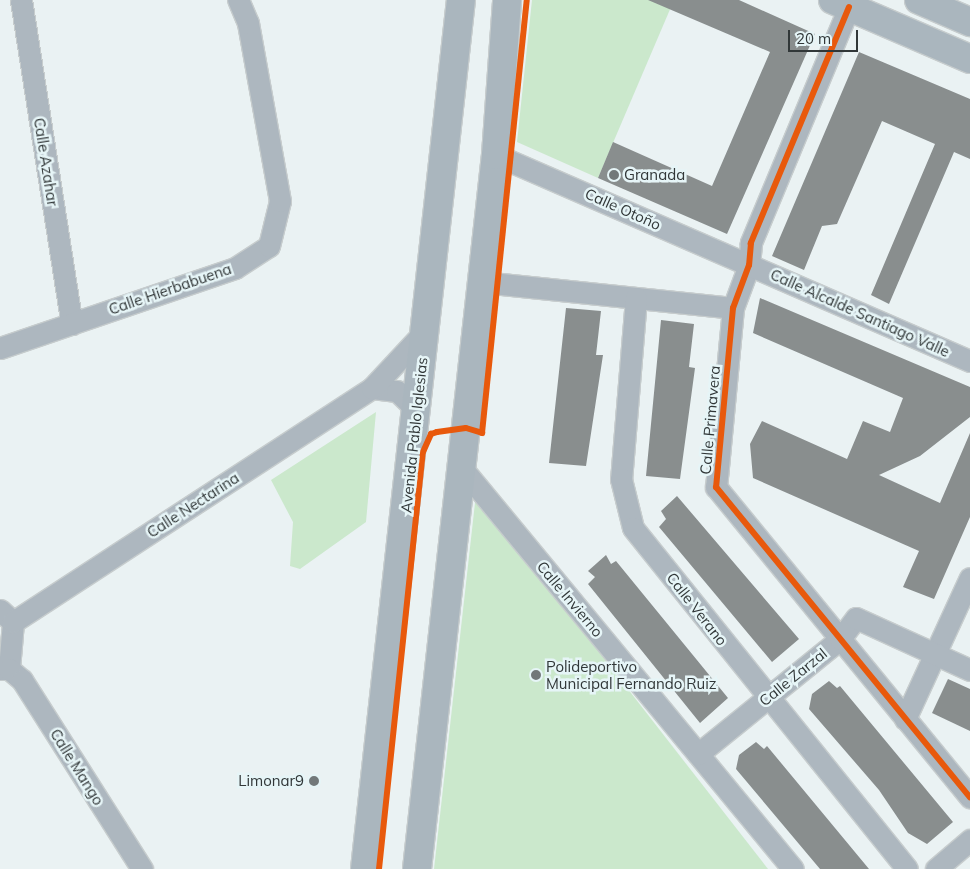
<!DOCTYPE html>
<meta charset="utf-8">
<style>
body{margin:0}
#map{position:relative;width:970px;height:869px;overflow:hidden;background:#eaf2f3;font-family:Mulish,sans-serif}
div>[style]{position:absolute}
.green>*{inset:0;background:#cbe8cc}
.building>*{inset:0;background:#898e8e}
.roads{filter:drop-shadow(1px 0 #c6cccd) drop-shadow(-1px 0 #c6cccd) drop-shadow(0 1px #c6cccd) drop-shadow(0 -1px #c6cccd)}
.street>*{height:21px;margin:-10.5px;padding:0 10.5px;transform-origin:10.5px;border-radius:10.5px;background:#adb7bf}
.secondary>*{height:28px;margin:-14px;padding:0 14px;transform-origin:14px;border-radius:14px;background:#aab6be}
.cycleway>*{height:6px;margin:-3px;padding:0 3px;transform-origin:3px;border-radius:3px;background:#e8590c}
.dots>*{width:14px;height:14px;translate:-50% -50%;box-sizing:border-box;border:2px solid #e6f5f7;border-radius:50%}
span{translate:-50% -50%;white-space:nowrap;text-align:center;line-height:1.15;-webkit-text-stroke:5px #e6f5f7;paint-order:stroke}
.street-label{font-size:15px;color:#313738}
.poi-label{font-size:15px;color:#313738}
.left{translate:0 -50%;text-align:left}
.right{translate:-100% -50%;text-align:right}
.scale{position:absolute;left:788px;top:30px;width:70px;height:22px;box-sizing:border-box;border:2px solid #313738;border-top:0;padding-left:6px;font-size:15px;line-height:18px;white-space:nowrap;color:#313738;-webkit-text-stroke:4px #e6f5f7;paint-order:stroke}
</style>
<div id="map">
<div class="green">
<div style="clip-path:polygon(532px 0,674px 0,598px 178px,517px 142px)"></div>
<div style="clip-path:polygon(376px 412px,366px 522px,300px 569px,290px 566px,293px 522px,271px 480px)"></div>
<div style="clip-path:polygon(476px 494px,768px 869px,434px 869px)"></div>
</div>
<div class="building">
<div style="clip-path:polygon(648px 0,739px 0,815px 34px,727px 234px,598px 178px,613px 142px,712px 186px,770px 52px)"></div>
<div style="clip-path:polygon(859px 52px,970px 99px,970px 159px,954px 152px,889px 304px,871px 295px,935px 144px,882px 121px,837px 224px,822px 226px,804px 270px,772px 256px)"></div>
<div style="clip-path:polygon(760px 298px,970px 387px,970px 417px,920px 456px,879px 475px,940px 503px,970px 433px,970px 517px,934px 599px,903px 587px,919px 551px,753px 478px,750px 444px,762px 421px,847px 459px,863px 421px,890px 432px,903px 398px,753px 333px)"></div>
<div style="clip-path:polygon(566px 308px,601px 311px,596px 355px,603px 355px,586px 466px,549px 463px)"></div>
<div style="clip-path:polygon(661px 320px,694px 324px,689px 367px,695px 368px,680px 479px,646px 476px)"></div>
<div style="clip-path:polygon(677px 496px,799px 639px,772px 662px,659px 527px,666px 519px,661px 511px)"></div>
<div style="clip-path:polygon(606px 555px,611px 564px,616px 561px,728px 698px,700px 723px,588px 584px,595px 577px,588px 571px)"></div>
<div style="clip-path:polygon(948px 679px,970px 689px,970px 731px,932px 713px)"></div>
<div style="clip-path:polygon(829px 681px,837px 688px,840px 686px,953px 822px,927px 844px,908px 833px,879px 790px,809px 709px,812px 694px)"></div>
<div style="clip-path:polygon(756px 742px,764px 749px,767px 746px,869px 869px,820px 869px,736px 769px,739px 755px)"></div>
</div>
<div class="roads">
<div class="street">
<div style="left:21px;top:0;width:328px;rotate:81.1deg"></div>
<div style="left:849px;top:7px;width:256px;rotate:112.6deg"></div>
<div style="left:751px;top:243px;width:22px;rotate:95deg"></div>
<div style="left:749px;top:265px;width:46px;rotate:110.4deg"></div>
<div style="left:733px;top:308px;width:180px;rotate:95.4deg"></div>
<div style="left:716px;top:487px;width:401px;rotate:50.7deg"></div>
<div style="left:496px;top:155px;width:517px;rotate:23.49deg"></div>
<div style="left:482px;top:282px;width:252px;rotate:5.9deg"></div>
<div style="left:636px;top:298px;width:182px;rotate:94.7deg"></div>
<div style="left:621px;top:479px;width:50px;rotate:76.2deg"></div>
<div style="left:633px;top:528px;width:437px;rotate:51.2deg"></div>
<div style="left:0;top:348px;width:248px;rotate:-18.8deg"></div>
<div style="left:235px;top:268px;width:40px;rotate:-32.9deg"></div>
<div style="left:269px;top:246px;width:46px;rotate:-76.3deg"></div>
<div style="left:280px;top:201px;width:181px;rotate:-100.2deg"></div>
<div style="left:248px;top:23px;width:25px;rotate:-113deg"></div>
<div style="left:372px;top:388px;width:25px;rotate:7deg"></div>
<div style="left:397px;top:391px;width:28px;rotate:44deg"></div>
<div style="left:461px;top:467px;width:521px;rotate:50.45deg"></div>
<div style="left:0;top:610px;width:18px;rotate:43deg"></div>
<div style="left:13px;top:622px;width:47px;rotate:94.9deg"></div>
<div style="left:9px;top:669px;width:9px;rotate:180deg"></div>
<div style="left:13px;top:622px;width:429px;rotate:-33.1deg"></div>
<div style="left:372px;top:388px;width:79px;rotate:-47deg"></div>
<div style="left:9px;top:669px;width:17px;rotate:40deg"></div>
<div style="left:22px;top:680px;width:224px;rotate:57.6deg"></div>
<div style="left:905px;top:719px;width:155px;rotate:-65.3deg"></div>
<div style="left:698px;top:754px;width:183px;rotate:-39deg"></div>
<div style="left:840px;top:639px;width:26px;rotate:-53deg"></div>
<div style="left:856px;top:618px;width:125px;rotate:24.5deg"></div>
<div style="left:936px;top:869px;width:45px;rotate:-40.5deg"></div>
</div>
<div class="secondary">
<div style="left:833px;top:0;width:149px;rotate:23.3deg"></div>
<div style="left:919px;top:0;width:56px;rotate:23.3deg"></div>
<div style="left:365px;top:869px;width:874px;rotate:-83.7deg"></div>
<div style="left:417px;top:869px;width:718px;rotate:-83.69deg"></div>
<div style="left:496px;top:155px;width:155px;rotate:-85.9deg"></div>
</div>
</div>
<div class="cycleway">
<div style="left:849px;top:7px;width:256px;rotate:112.6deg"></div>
<div style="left:751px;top:243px;width:22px;rotate:95deg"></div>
<div style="left:749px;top:265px;width:46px;rotate:110.4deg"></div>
<div style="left:733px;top:308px;width:180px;rotate:95.4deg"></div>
<div style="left:716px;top:487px;width:401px;rotate:50.7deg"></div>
<div style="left:379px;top:869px;width:419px;rotate:-84deg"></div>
<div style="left:423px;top:452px;width:20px;rotate:-66deg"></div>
<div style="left:431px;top:434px;width:6px;rotate:-18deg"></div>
<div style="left:437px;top:432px;width:29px;rotate:-8deg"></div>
<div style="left:466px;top:428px;width:17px;rotate:17deg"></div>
<div style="left:482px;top:433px;width:435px;rotate:-84.1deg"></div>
</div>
<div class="dots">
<div style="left:614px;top:175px;background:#727879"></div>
<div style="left:536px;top:675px;background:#727879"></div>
<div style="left:314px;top:781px;background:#727879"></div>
</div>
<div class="street-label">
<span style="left:46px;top:162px;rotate:81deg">Calle Azahar</span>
<span style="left:623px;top:209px;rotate:24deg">Calle Otoño</span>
<span style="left:170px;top:289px;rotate:-19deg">Calle Hierbabuena</span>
<span style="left:860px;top:313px;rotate:24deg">Calle Alcalde Santiago Valle</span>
<span style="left:710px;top:420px;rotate:-85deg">Calle Primavera</span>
<span style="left:414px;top:435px;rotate:-84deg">Avenida Pablo Iglesias</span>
<span style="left:193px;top:505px;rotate:-33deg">Calle Nectarina</span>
<span style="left:570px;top:599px;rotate:50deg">Calle Invierno</span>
<span style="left:697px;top:609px;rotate:52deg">Calle Verano</span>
<span style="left:793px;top:677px;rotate:-39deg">Calle Zarzal</span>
<span style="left:77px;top:767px;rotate:58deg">Calle Mango</span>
</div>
<div class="poi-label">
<span class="left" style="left:624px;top:175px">Granada</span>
<span class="left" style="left:546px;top:675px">Polideportivo<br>Municipal Fernando Ruiz</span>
<span class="right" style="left:304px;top:781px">Limonar9</span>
</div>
<div class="scale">20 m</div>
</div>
